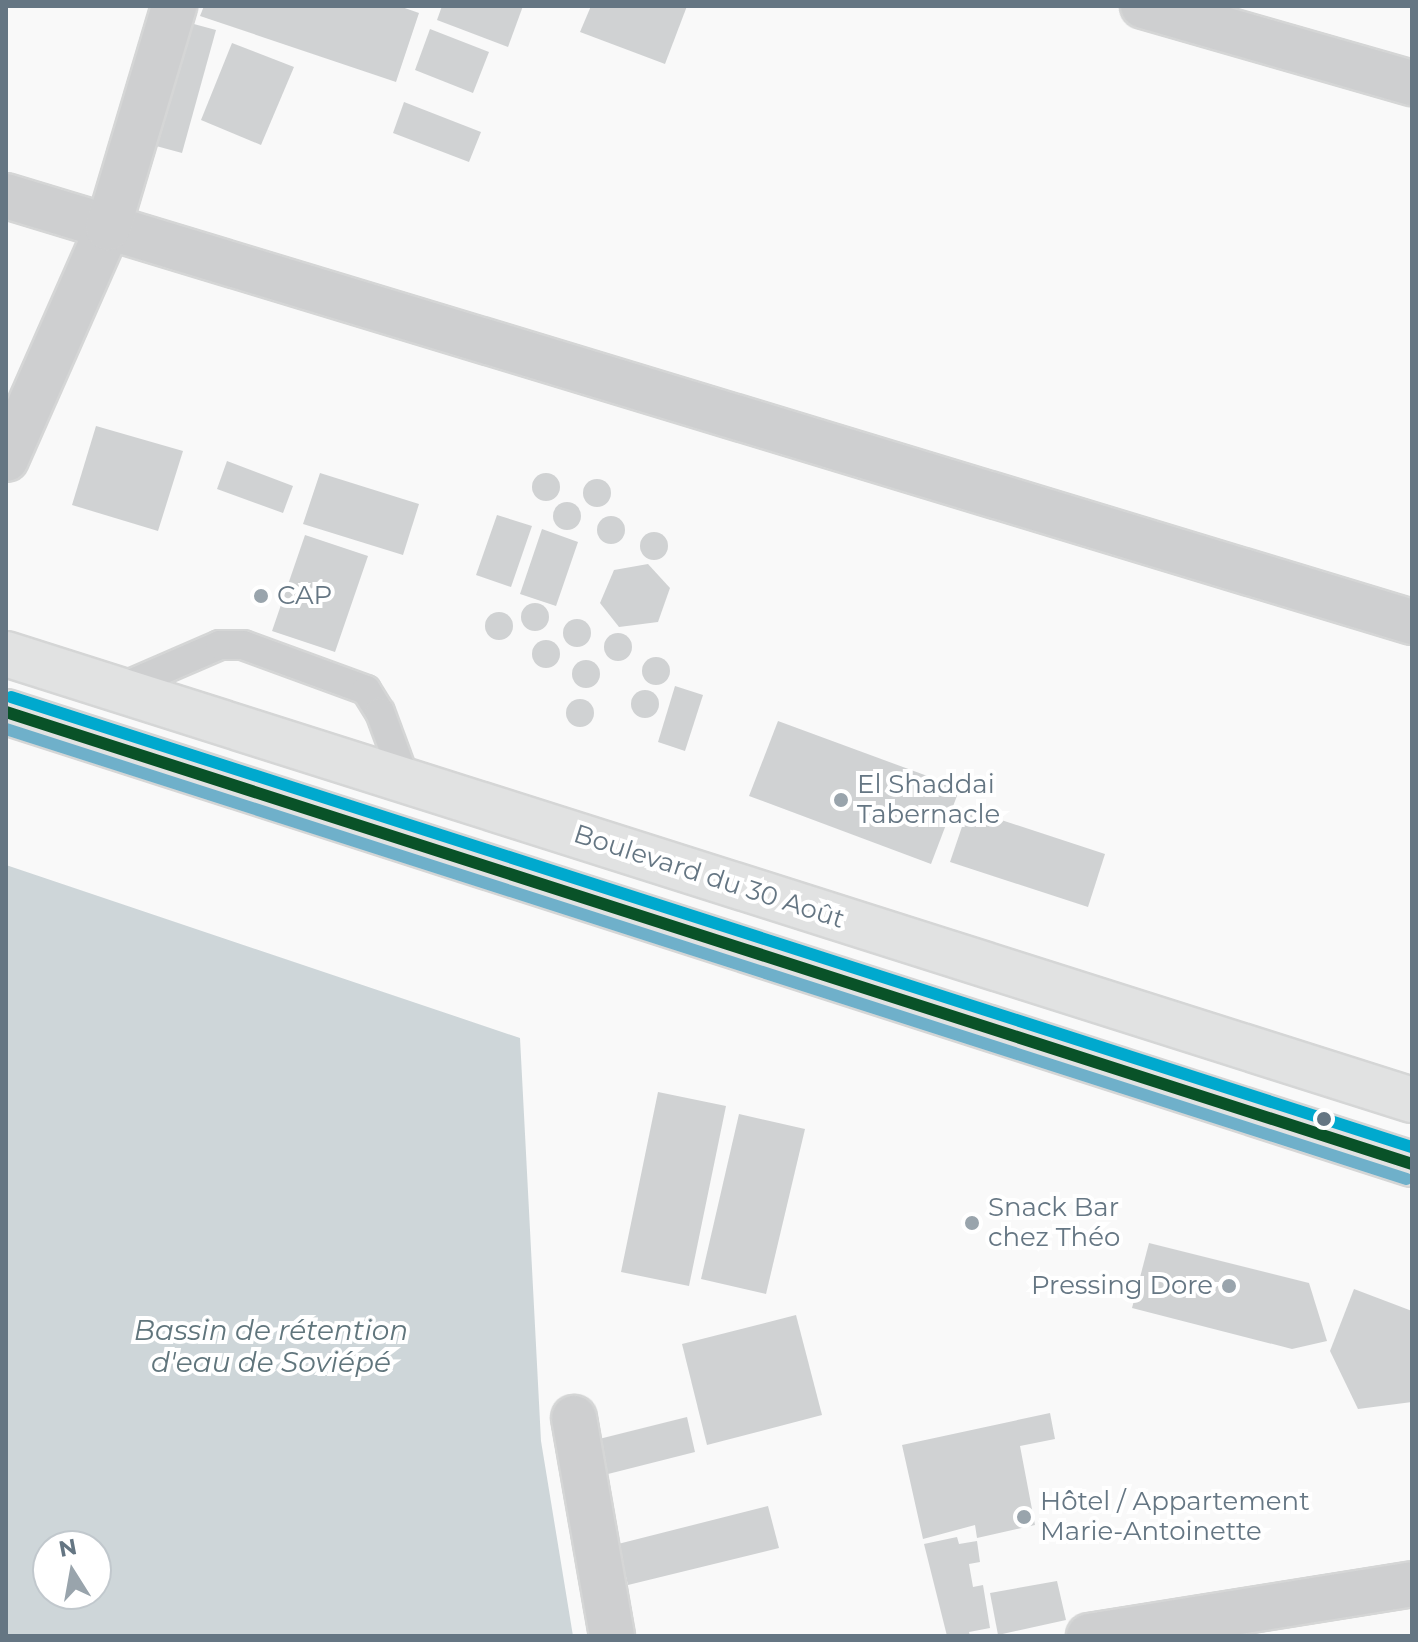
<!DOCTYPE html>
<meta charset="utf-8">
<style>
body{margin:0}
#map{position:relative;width:1418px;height:1642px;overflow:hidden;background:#f9f9f9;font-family:Montserrat,sans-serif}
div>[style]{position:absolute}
.water>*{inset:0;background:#ced6d9}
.building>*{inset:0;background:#d0d2d3}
.round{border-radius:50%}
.roads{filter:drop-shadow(2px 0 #d5d6d6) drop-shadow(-2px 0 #d5d6d6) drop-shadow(0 2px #d5d6d6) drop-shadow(0 -2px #d5d6d6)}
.service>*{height:28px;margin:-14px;padding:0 14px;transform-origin:14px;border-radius:14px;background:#cecfd0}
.minor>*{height:44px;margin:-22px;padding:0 22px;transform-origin:22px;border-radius:22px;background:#cecfd0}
.trunk>*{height:44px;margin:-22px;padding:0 22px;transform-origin:22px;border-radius:22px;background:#e1e2e2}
.bus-1>*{height:12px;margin:-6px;padding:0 6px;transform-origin:6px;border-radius:6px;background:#095228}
.bus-2>*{height:12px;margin:-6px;padding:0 6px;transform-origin:6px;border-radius:6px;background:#6fb0ca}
.bus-3>*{height:12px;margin:-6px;padding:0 6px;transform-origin:6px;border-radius:6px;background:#00a9ce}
.dots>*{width:22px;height:22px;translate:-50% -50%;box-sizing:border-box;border:4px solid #fff;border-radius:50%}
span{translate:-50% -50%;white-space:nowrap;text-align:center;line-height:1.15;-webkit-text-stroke:8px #fff;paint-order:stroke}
.poi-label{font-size:26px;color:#657683}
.left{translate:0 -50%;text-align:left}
.right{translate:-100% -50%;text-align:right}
.street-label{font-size:26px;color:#657683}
.water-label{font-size:28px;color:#60757c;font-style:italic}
.frame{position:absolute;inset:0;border:8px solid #657683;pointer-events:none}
.north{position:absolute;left:32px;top:1530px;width:80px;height:80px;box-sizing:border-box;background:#fff;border:2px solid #c1c8cd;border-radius:50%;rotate:349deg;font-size:22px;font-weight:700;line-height:32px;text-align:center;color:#657683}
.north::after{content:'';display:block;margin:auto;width:28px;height:36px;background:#99a4ac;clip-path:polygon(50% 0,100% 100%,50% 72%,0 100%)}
</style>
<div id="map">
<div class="water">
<div style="clip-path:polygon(evenodd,6px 865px,520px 1038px,541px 1441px,573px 1636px,6px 1636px,6px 865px,48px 1546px,96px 1546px,96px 1594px,48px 1594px,48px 1546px)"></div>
</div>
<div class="building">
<div style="clip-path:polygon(204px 6px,399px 6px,419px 13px,396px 82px,200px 16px)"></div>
<div style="clip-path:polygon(442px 6px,523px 6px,508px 47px,437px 20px)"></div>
<div style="clip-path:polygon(591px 6px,687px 6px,665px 64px,580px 32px)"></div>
<div style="clip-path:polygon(179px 20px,216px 30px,182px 153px,145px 143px)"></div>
<div style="clip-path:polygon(430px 29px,489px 52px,473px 93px,415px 70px)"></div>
<div style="clip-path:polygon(232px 43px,294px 67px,261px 145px,201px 120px)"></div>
<div style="clip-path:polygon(404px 102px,481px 132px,469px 162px,393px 133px)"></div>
<div style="clip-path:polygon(96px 426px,183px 451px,158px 531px,72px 505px)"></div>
<div style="clip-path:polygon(227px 461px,293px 486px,283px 513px,217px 489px)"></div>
<div style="clip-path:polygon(320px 473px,419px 504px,403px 555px,303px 524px)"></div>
<div class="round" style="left:532px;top:473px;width:28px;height:28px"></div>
<div class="round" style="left:583px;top:479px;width:28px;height:28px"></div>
<div class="round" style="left:553px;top:502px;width:28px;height:28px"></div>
<div style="clip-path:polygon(497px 515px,532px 526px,511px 587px,476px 575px)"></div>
<div class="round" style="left:597px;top:516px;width:28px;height:28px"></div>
<div style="clip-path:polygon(542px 529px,578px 542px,556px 606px,520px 594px)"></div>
<div class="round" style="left:640px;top:532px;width:28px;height:28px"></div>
<div style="clip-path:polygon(305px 535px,368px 556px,335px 652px,272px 631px)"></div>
<div style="clip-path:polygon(648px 564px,670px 588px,658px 622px,619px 627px,600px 603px,614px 570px)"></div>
<div class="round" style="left:521px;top:603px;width:28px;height:28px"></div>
<div class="round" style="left:485px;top:612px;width:28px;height:28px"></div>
<div class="round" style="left:563px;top:619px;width:28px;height:28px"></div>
<div class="round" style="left:604px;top:633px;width:28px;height:28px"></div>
<div class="round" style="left:532px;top:640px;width:28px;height:28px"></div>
<div class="round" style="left:642px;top:657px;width:28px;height:28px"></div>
<div class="round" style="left:572px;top:660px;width:28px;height:28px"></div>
<div style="clip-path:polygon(675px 686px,703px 695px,685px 751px,658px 742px)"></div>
<div class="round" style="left:631px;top:690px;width:28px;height:28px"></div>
<div class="round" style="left:566px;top:699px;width:28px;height:28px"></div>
<div style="clip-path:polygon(778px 721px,960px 788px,931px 864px,749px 796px)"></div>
<div style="clip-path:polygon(968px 809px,1105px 854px,1088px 907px,950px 862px)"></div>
<div style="clip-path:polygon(658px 1092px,726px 1106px,689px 1286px,621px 1272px)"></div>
<div style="clip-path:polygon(739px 1114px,805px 1129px,766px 1294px,701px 1279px)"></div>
<div style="clip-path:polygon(1149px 1243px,1309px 1283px,1327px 1341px,1292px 1349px,1132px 1308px)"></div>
<div style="clip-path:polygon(1354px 1289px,1412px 1311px,1412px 1402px,1358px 1409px,1330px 1351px)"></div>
<div style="clip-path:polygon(796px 1315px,822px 1415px,707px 1445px,682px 1344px)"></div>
<div style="clip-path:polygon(1050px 1413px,1055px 1439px,1020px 1446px,1035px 1525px,977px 1538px,975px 1525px,923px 1539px,902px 1445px)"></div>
<div style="clip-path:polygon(687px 1417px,695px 1452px,608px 1474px,599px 1439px)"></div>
<div style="clip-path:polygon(768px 1506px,779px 1548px,628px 1585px,618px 1544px)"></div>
<div style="clip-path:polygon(957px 1537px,959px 1544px,977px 1541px,980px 1562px,969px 1564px,973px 1587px,983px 1585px,990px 1628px,969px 1632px,970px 1636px,947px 1636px,924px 1544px)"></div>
<div style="clip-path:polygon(1057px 1581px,1066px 1620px,998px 1635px,990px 1593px)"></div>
</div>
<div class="roads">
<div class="service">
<div style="left:116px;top:690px;width:113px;rotate:-23.4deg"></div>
<div style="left:220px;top:645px;width:23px"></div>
<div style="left:243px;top:645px;width:131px;rotate:20.1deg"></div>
<div style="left:366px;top:690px;width:26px;rotate:58deg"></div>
<div style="left:380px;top:712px;width:69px;rotate:69.7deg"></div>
</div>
<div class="minor">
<div style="left:1143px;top:6px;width:280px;rotate:16deg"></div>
<div style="left:6px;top:196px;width:1469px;rotate:16.86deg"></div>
<div style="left:6px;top:459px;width:253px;rotate:-66.2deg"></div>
<div style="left:108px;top:228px;width:232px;rotate:-73.4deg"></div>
<div style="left:574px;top:1418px;width:221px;rotate:80.1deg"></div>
<div style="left:1089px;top:1636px;width:327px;rotate:-9.1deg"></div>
</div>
<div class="trunk">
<div style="left:6px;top:654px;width:1475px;rotate:17.6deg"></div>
<div style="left:6px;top:712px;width:1477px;rotate:17.82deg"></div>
</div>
</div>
<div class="bus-1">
<div style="left:6px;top:712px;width:1477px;rotate:17.82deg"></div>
</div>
<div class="bus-2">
<div style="left:6px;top:729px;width:1471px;rotate:17.81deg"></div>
</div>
<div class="bus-3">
<div style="left:11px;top:697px;width:1471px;rotate:17.81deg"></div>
</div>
<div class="dots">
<div style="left:261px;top:596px;background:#99a4ac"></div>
<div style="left:841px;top:800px;background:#99a4ac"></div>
<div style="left:1324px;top:1119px;background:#657683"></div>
<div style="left:972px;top:1223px;background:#99a4ac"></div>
<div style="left:1229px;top:1286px;background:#99a4ac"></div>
<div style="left:1024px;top:1517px;background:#99a4ac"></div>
</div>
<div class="poi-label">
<span class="left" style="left:277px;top:596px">CAP</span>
<span class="left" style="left:857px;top:800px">El Shaddai<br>Tabernacle</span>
<span class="left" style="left:988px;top:1223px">Snack Bar<br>chez Théo</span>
<span class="right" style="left:1213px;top:1286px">Pressing Dore</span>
<span class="left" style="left:1040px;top:1517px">Hôtel / Appartement<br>Marie-Antoinette</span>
</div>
<div class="street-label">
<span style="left:709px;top:877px;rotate:18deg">Boulevard du 30 Août</span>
</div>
<div class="water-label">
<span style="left:271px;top:1346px">Bassin de rétention<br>d'eau de Soviépé</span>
</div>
<div class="frame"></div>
<div class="north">N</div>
</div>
